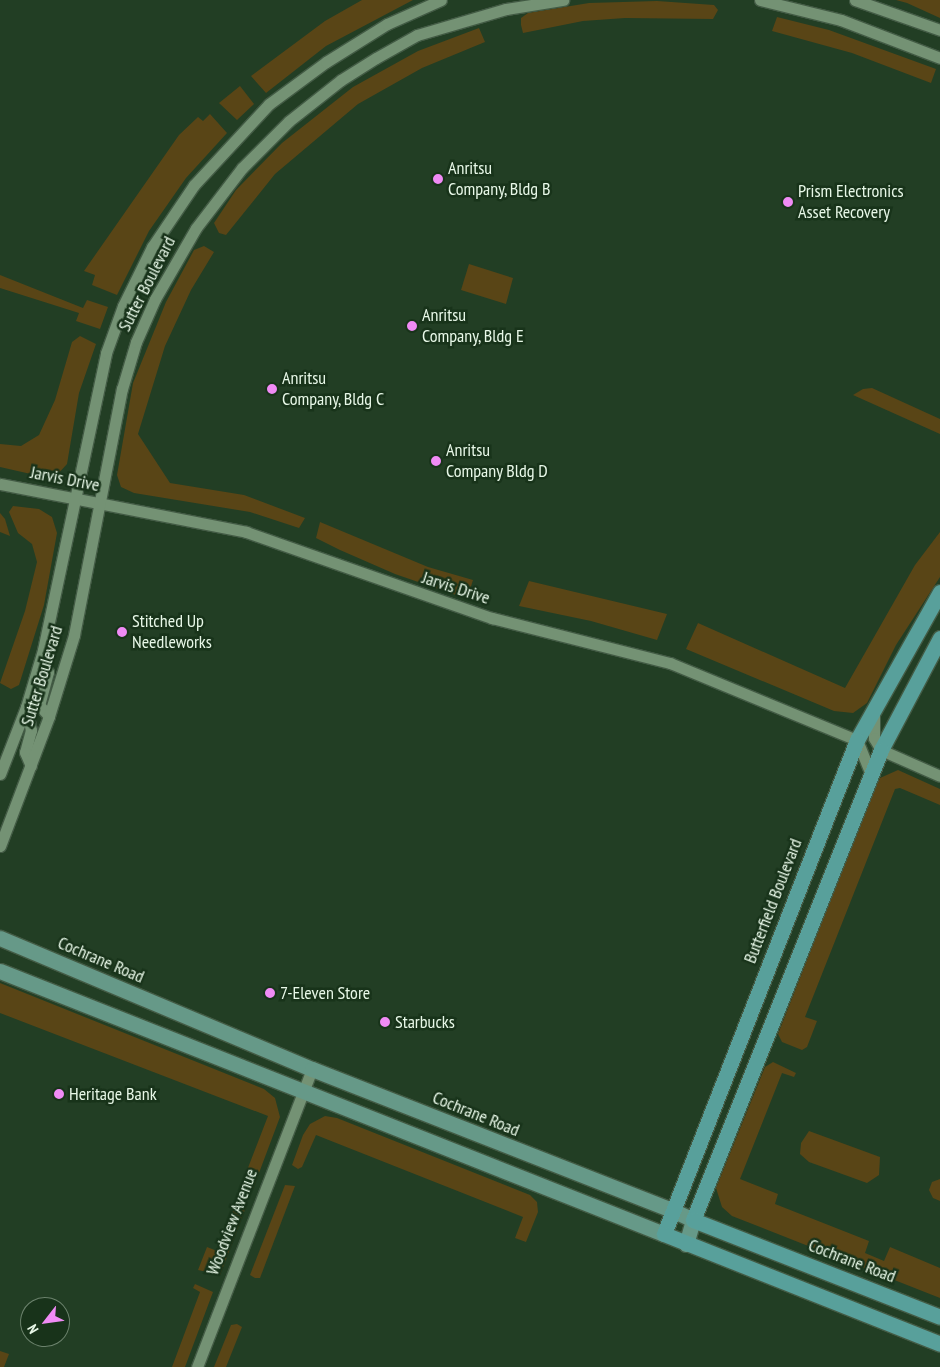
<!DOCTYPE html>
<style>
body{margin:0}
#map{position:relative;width:940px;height:1367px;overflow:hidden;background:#223e24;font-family:"PT Sans Narrow",sans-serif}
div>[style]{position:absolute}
.green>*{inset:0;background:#594516}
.roads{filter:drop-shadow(1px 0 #435b45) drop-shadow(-1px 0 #435b45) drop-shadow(0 1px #435b45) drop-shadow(0 -1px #435b45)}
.minor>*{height:11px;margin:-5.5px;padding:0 5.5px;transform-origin:5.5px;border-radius:5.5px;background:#749274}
.secondary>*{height:15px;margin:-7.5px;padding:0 7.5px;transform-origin:7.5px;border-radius:7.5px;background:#698}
.primary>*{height:15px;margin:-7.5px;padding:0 7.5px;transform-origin:7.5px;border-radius:7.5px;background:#58a09b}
.dots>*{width:14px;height:14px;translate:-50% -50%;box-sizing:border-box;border:2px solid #18331a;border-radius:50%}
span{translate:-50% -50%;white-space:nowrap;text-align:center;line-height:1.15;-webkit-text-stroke:5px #18331a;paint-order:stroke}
.poi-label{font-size:18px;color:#e8f8e8}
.left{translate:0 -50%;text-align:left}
.street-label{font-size:18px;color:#e8f8e8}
.north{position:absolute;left:20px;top:1297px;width:50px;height:50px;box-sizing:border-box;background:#18331a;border:1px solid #6b826c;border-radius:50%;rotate:240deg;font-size:14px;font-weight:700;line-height:20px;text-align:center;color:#e8f8e8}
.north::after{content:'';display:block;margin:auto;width:18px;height:22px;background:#f08bf5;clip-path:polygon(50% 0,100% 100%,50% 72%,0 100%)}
</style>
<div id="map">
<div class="green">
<div style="clip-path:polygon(362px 0,413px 0,326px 46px,266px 93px,251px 76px,325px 21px)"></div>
<div style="clip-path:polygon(896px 0,940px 0,940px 18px,907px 3px)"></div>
<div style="clip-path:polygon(657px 1px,714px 5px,718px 10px,713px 19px,625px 18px,583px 21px,523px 33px,521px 25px,521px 18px,528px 13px,589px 3px)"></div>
<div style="clip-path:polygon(777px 17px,829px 30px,936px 69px,931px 83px,852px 53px,772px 31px)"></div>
<div style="clip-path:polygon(479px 28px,485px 42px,422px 68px,358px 104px,275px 174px,226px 235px,219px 233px,214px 223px,236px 190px,282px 143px,353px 87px,418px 51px)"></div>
<div style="clip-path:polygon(240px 86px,254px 104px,237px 120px,219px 103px)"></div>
<div style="clip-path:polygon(210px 114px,227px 133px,186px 178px,149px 231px,117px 295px,92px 285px,95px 275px,84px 271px,179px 135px,198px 117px,203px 121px)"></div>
<div style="clip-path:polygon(204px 246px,214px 252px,191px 290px,165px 346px,138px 434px,170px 483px,244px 495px,305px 518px,299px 528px,250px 512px,134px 493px,121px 487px,117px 475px,133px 383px,166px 302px,194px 250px)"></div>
<div style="clip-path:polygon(469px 264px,513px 278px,506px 304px,461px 290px)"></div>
<div style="clip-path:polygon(0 275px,83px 308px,87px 300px,108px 307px,100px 329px,76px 321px,79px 313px,0 288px)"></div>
<div style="clip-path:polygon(80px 336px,96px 344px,79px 393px,67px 464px,57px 475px,44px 477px,0 467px,0 444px,21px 446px,39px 435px,55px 400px,72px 342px)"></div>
<div style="clip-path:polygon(872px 388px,940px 419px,940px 434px,853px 395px,863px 389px)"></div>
<div style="clip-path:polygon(13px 506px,39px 509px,52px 517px,57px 533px,44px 605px,19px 685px,11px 689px,0 683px,25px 611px,37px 562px,32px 544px,18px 533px,9px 512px)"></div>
<div style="clip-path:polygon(0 513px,5px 519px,10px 536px,0 532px)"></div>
<div style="clip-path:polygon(320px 522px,428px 567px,473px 580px,469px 593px,456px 595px,395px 574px,340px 550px,316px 538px)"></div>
<div style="clip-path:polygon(940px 532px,940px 577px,896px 645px,867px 703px,853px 713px,834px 711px,686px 649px,698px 623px,845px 688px,915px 565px)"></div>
<div style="clip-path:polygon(529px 581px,667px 614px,657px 640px,591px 621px,519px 606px)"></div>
<div style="clip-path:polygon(898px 770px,940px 789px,940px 805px,900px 788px,895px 789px,805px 1017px,817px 1021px,807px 1047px,802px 1050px,782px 1042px,778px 1034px,872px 795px,880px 778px)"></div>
<div style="clip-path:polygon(0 983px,264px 1089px,275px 1098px,280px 1117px,253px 1189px,241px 1186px,268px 1116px,0 1013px)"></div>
<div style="clip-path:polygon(773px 1062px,796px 1073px,794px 1077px,782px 1073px,740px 1179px,778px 1194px,775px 1204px,869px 1241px,865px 1253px,884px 1261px,890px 1247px,940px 1268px,940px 1298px,732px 1216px,722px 1207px,716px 1188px,765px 1067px)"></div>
<div style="clip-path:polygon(325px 1116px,337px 1118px,530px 1195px,537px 1202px,538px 1212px,526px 1242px,515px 1238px,523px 1217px,316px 1135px,302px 1167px,298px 1169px,292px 1165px,303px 1135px,310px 1124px)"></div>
<div style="clip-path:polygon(809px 1131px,880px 1157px,879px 1175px,867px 1183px,809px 1162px,800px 1154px,801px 1143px)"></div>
<div style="clip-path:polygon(940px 1179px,940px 1201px,933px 1198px,929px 1190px,932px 1182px)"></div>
<div style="clip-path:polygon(285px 1185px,295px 1186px,260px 1278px,255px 1278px,250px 1275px)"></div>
<div style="clip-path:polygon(236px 1203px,246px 1207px,220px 1275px,198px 1270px,207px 1247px,217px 1251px)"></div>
<div style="clip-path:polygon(195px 1284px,213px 1292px,185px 1367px,172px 1367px,200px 1292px,193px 1288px)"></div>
<div style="clip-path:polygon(237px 1324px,242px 1327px,226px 1367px,214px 1367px,231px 1325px)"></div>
<div style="clip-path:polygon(0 1351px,9px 1354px,4px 1367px,0 1367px)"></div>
</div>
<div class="roads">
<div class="minor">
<div style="left:760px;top:0;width:83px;rotate:13.9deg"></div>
<div style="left:841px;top:20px;width:106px;rotate:21deg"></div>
<div style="left:855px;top:0;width:90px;rotate:19.4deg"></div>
<div style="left:0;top:484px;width:251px;rotate:11deg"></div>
<div style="left:246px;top:532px;width:261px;rotate:19.3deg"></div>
<div style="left:492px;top:618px;width:184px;rotate:14.2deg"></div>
<div style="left:670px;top:663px;width:202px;rotate:22.4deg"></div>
<div style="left:857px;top:740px;width:37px;rotate:68deg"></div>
<div style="left:41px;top:660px;width:14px;rotate:60deg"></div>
<div style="left:48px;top:672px;width:34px;rotate:105deg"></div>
<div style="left:39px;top:705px;width:15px;rotate:48deg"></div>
<div style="left:26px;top:707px;width:24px;rotate:78deg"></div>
<div style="left:31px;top:730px;width:23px;rotate:105deg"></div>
<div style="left:25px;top:752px;width:15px;rotate:67deg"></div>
<div style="left:874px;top:709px;width:29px;rotate:90deg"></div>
<div style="left:874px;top:738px;width:14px;rotate:60deg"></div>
<div style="left:881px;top:750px;width:64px;rotate:23.8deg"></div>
<div style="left:0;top:774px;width:72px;rotate:-68.8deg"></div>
<div style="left:26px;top:707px;width:59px;rotate:-73.4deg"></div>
<div style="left:43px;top:650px;width:304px;rotate:-78deg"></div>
<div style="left:106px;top:353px;width:50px;rotate:-70.1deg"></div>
<div style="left:123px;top:306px;width:66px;rotate:-63.8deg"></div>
<div style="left:152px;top:247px;width:75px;rotate:-55.9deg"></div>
<div style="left:194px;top:185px;width:110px;rotate:-47.2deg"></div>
<div style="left:269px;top:104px;width:71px;rotate:-36.4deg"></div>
<div style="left:326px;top:62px;width:72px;rotate:-31.9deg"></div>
<div style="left:387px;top:24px;width:59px;rotate:-24deg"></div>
<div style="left:0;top:846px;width:139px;rotate:-69.3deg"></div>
<div style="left:49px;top:716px;width:85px;rotate:-72.8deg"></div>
<div style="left:74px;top:635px;width:251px;rotate:-79deg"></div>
<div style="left:122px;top:389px;width:49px;rotate:-73.4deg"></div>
<div style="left:136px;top:342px;width:47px;rotate:-66.2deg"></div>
<div style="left:155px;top:299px;width:82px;rotate:-60deg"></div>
<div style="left:196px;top:228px;width:76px;rotate:-52.5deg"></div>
<div style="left:242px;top:168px;width:66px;rotate:-45deg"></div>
<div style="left:289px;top:121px;width:66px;rotate:-38.3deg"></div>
<div style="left:341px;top:80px;width:41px;rotate:-32.2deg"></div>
<div style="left:376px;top:58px;width:47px;rotate:-29.3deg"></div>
<div style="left:417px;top:35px;width:93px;rotate:-16.3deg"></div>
<div style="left:506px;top:9px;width:58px;rotate:-9deg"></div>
<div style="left:197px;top:1367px;width:319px;rotate:-68.9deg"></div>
</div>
<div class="secondary">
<div style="left:0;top:938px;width:338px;rotate:22.8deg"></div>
<div style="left:312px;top:1069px;width:387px;rotate:21.4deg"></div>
<div style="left:672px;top:1210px;width:23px;rotate:25deg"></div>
<div style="left:693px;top:1220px;width:25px;rotate:106deg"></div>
<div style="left:0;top:971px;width:714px;rotate:21.61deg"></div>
</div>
<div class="primary">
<div style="left:940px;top:592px;width:170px;rotate:119.3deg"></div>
<div style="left:857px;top:740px;width:530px;rotate:111.34deg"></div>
<div style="left:664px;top:1234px;width:297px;rotate:21.7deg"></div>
<div style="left:940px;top:638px;width:127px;rotate:117.8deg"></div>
<div style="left:881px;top:750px;width:506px;rotate:111.8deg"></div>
<div style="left:693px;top:1220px;width:265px;rotate:21.4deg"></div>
</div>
</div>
<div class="dots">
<div style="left:438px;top:179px;background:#f08bf5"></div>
<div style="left:788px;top:202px;background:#f08bf5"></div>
<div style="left:412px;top:326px;background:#f08bf5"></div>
<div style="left:272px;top:389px;background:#f08bf5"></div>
<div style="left:436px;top:461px;background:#f08bf5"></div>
<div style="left:122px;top:632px;background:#f08bf5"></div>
<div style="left:270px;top:993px;background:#f08bf5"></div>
<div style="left:385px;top:1022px;background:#f08bf5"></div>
<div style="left:59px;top:1094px;background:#f08bf5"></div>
</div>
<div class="poi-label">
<span class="left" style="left:448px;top:179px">Anritsu<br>Company, Bldg B</span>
<span class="left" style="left:798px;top:202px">Prism Electronics<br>Asset Recovery</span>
<span class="left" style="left:422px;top:326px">Anritsu<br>Company, Bldg E</span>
<span class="left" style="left:282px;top:389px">Anritsu<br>Company, Bldg C</span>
<span class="left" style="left:446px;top:461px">Anritsu<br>Company Bldg D</span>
<span class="left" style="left:132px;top:632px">Stitched Up<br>Needleworks</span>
<span class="left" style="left:280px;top:993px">7-Eleven Store</span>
<span class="left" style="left:395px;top:1022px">Starbucks</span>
<span class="left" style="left:69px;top:1094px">Heritage Bank</span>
</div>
<div class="street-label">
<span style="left:147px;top:284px;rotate:-63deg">Sutter Boulevard</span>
<span style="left:65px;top:479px;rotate:11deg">Jarvis Drive</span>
<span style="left:456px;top:588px;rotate:18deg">Jarvis Drive</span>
<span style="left:42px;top:676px;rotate:-73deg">Sutter Boulevard</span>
<span style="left:773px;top:901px;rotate:-69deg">Butterfield Boulevard</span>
<span style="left:101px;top:960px;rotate:23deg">Cochrane Road</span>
<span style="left:476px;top:1114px;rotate:22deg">Cochrane Road</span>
<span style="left:232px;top:1222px;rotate:-69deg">Woodview Avenue</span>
<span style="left:852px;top:1261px;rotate:21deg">Cochrane Road</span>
</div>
<div class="north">N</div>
</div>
